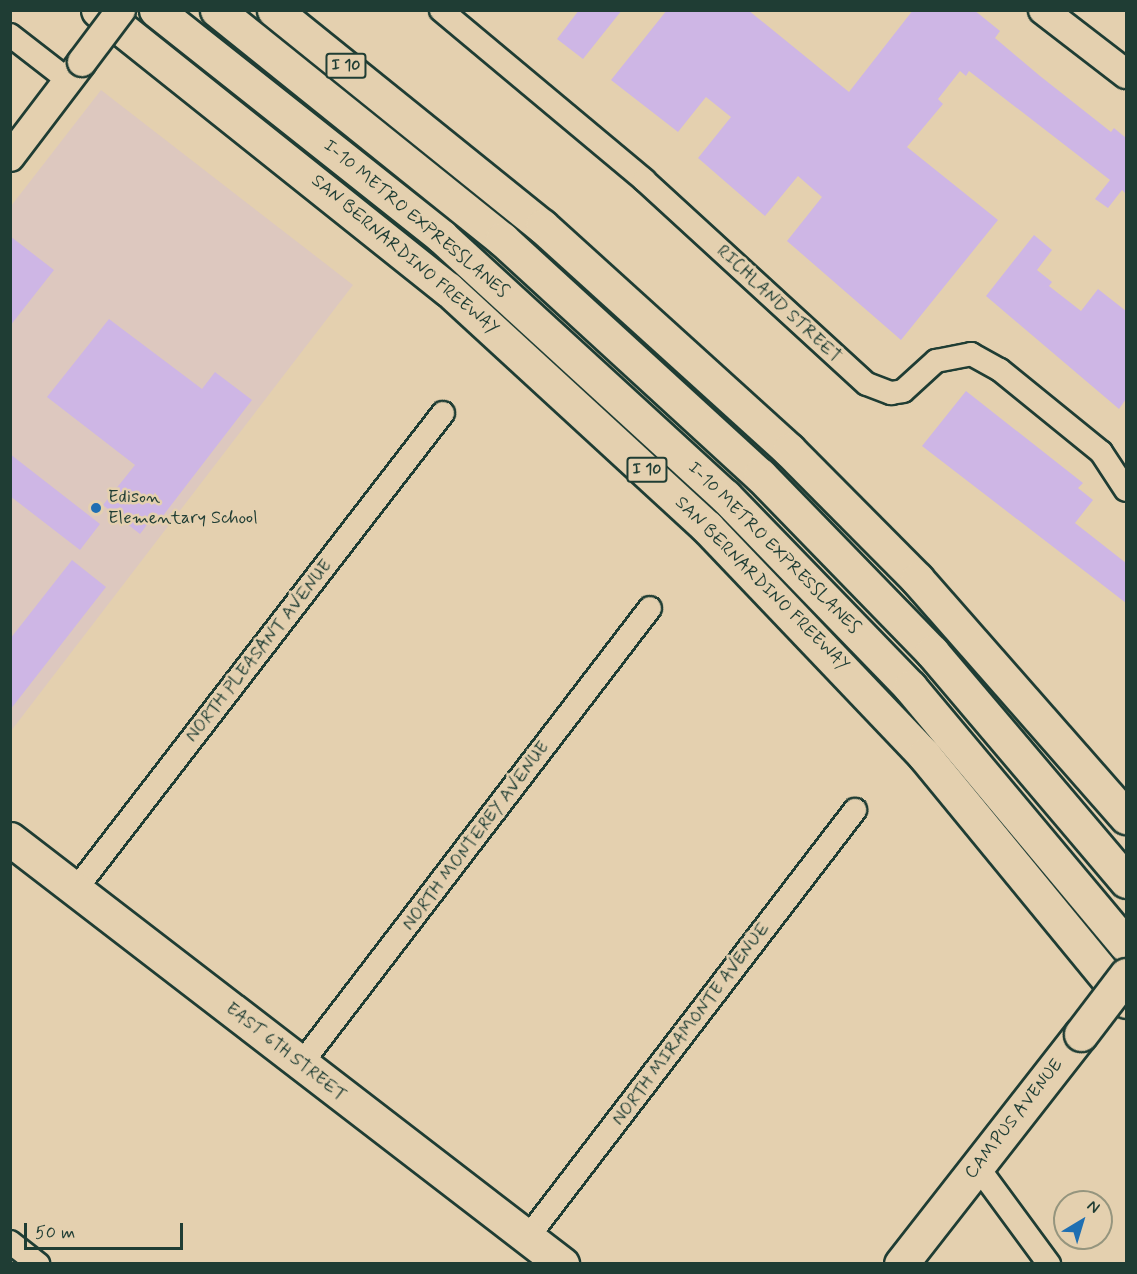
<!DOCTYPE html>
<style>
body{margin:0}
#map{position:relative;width:1137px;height:1274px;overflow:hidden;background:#e4d0af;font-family:Mynerve,sans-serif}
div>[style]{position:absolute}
.built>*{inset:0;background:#ddc8bf}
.building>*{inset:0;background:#ceb6e5}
.roads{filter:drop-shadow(2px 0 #1f3d34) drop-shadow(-2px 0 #1f3d34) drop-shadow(0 2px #1f3d34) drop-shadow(0 -2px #1f3d34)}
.minor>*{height:22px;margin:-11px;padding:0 11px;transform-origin:11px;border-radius:11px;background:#e4d0af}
.tertiary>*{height:28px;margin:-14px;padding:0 14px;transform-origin:14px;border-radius:14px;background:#e4d0af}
.secondary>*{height:33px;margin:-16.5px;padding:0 16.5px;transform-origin:16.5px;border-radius:16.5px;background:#e4d0af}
.motorway>*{height:33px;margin:-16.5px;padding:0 16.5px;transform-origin:16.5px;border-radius:16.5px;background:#e4d0af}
.bridges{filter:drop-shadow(2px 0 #1f3d34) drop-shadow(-2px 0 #1f3d34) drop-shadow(0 2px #1f3d34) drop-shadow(0 -2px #1f3d34)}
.tertiary-bridge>*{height:28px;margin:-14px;padding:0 14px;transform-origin:14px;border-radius:14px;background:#e4d0af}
.secondary-bridge>*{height:33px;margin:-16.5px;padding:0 16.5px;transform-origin:16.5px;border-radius:16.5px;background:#e4d0af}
.dots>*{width:16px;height:16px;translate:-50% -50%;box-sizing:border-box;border:3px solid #e4d0af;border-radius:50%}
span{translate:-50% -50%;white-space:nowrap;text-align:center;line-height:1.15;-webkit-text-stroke:5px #e4d0af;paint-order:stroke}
.shield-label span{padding:2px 4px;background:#e4d0af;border:2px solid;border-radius:4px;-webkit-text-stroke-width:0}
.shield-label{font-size:16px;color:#1f3d34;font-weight:700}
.street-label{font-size:18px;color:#1f3d34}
.poi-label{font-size:18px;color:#1f3d34}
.left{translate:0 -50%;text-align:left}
.frame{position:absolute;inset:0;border:12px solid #1f3d34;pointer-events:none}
.north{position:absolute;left:1053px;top:1190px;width:60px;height:60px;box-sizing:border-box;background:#e4d0af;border:2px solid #95957e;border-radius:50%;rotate:38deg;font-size:16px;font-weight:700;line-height:24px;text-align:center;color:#1f3d34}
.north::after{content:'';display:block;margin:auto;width:21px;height:27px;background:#1f6fb2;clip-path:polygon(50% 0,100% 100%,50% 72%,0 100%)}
.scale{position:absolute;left:24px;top:1223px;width:159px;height:27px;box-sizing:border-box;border:3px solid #1f3d34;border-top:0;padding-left:8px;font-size:18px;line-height:21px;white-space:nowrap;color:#1f3d34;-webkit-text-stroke:4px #e4d0af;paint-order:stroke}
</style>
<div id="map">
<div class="built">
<div style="clip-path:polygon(101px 90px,353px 285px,11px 731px,11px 206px)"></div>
</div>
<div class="building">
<div style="clip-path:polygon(579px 10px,622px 10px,583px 59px,557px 39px)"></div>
<div style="clip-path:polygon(667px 10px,748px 10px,849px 92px,913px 10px,974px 10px,1000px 31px,995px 38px,1040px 76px,1111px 132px,1114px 128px,1126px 138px,1126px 194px,1122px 190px,1108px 208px,1095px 199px,1110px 180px,969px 71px,966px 76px,960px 71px,938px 99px,943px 104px,907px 147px,998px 220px,901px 340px,787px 241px,822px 197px,798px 176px,765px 216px,698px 158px,731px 117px,706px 97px,678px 132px,611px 80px)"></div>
<div style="clip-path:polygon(1034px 235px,1052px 250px,1037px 270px,1052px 282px,1049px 286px,1081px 311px,1098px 289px,1126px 311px,1126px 399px,1119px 409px,986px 296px)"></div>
<div style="clip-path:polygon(10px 236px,54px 270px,10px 326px)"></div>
<div style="clip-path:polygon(109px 319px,202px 389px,215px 372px,252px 400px,162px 517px,156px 513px,140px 534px,103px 505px,135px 465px,47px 397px)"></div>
<div style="clip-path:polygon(966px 391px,1083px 483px,1078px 488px,1093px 500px,1075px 523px,1126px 563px,1126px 603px,922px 446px)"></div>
<div style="clip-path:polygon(10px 454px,100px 524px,80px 550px,10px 496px)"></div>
<div style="clip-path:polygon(72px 560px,106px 587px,10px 710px,10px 639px)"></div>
</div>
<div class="roads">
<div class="minor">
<div style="left:441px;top:10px;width:265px;rotate:39.9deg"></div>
<div style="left:644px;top:180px;width:302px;rotate:42.5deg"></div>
<div style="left:867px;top:384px;width:26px;rotate:21deg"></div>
<div style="left:891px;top:393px;width:12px;rotate:-9deg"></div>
<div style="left:903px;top:391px;width:45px;rotate:-42.3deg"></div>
<div style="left:936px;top:361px;width:36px;rotate:-11deg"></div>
<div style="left:971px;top:354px;width:33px;rotate:29deg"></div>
<div style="left:1000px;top:370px;width:130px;rotate:39.1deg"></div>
<div style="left:1101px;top:452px;width:45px;rotate:56.7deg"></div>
<div style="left:10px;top:35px;width:73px;rotate:37.8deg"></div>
<div style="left:76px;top:889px;width:601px;rotate:-52.37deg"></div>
<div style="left:301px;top:1064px;width:574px;rotate:-52.57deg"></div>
<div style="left:977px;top:1166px;width:122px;rotate:53.7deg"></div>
<div style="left:528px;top:1237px;width:538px;rotate:-52.55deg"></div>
<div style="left:10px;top:1242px;width:36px;rotate:38deg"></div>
</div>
<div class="tertiary">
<div style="left:1043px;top:10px;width:105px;rotate:37.6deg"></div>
<div style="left:10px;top:157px;width:119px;rotate:-52.8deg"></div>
</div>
<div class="secondary">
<div style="left:10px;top:839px;width:697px;rotate:37.59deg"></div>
<div style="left:901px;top:1264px;width:292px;rotate:-52deg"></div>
</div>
<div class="motorway">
<div style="left:98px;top:10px;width:448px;rotate:38.6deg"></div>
<div style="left:448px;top:289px;width:352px;rotate:42.6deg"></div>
<div style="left:707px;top:527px;width:315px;rotate:46.4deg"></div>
<div style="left:924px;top:755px;width:318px;rotate:50.6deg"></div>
<div style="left:156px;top:10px;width:365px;rotate:38.4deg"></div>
<div style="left:442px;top:237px;width:384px;rotate:42.5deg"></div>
<div style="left:725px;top:496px;width:266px;rotate:45.9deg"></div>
<div style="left:910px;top:687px;width:336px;rotate:50.1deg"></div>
<div style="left:217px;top:10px;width:366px;rotate:38.8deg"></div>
<div style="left:502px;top:239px;width:350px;rotate:42.5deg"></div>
<div style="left:760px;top:475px;width:247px;rotate:45.8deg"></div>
<div style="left:932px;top:652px;width:300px;rotate:49.7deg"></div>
<div style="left:274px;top:10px;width:344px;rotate:38.9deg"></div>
<div style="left:542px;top:226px;width:333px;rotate:42.2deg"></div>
<div style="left:789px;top:450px;width:182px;rotate:45.2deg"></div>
<div style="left:917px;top:579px;width:317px;rotate:48.7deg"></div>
</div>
</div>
<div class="bridges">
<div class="tertiary-bridge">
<div style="left:82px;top:62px;width:65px;rotate:-53.1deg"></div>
</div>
<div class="secondary-bridge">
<div style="left:1081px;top:1034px;width:74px;rotate:-52.7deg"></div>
</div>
</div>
<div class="dots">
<div style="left:96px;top:508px;background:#1f6fb2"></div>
</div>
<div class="shield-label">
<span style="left:346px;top:66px">I 10</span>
<span style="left:647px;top:470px">I 10</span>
</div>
<div class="street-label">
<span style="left:416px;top:219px;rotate:40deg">I-10 METRO EXPRESSLANES</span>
<span style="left:405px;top:255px;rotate:40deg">SAN BERNARDINO FREEWAY</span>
<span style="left:779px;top:304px;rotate:43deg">RICHLAND STREET</span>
<span style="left:774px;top:548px;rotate:45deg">I-10 METRO EXPRESSLANES</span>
<span style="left:762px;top:584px;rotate:45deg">SAN BERNARDINO FREEWAY</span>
<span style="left:259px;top:651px;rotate:-52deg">NORTH PLEASANT AVENUE</span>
<span style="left:476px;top:836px;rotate:-53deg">NORTH MONTEREY AVENUE</span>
<span style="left:691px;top:1024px;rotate:-53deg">NORTH MIRAMONTE AVENUE</span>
<span style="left:286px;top:1052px;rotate:38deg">EAST 6TH STREET</span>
<span style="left:1014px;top:1119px;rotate:-52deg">CAMPUS AVENUE</span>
</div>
<div class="poi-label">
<span class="left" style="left:108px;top:508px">Edison<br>Elementary School</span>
</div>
<div class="frame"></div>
<div class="north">N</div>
<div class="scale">50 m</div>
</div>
